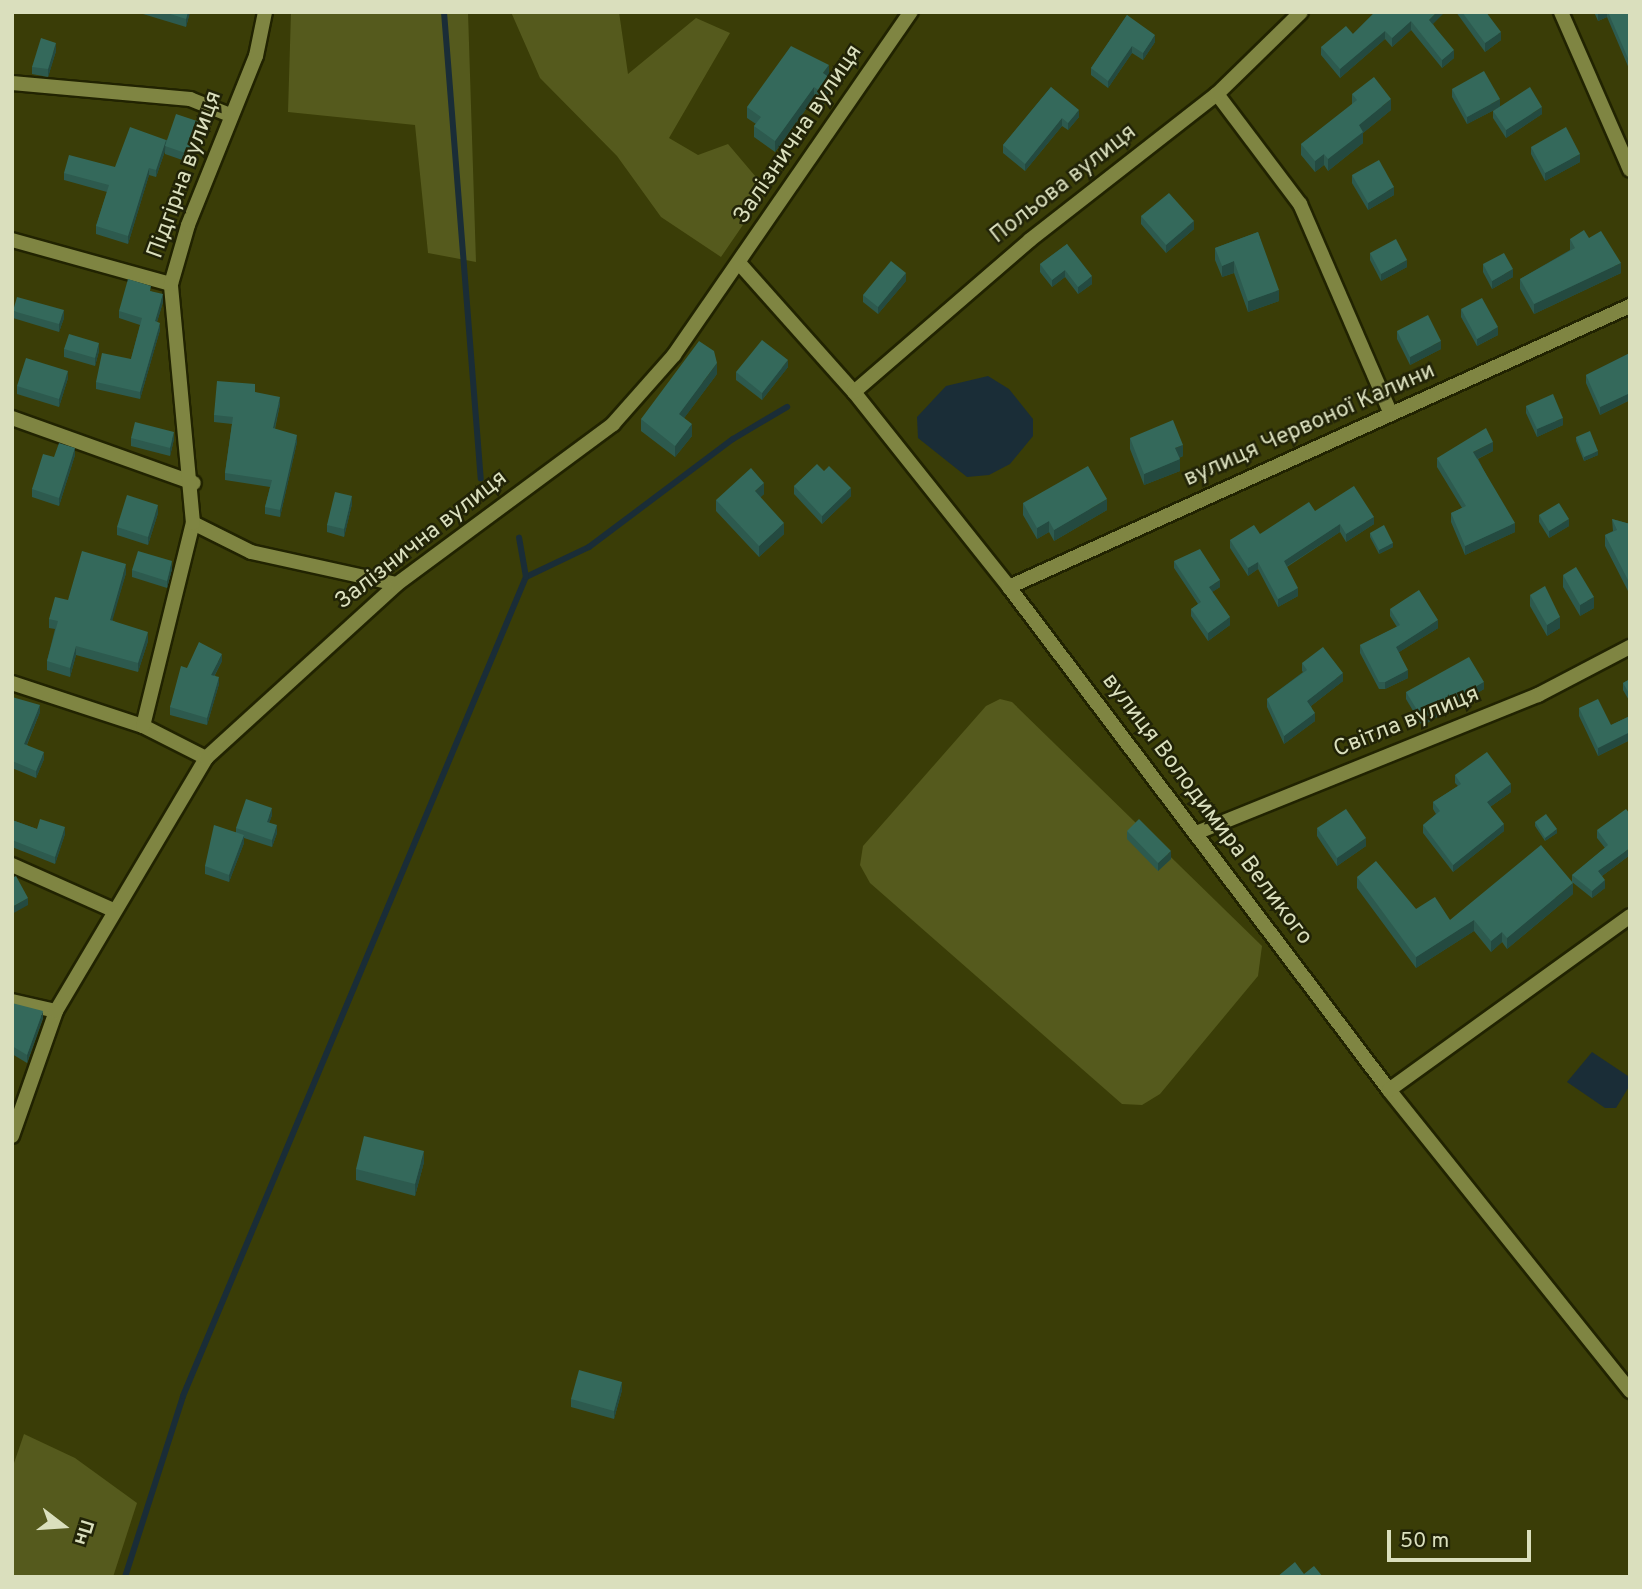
<!DOCTYPE html>
<meta charset="utf-8">
<style>
body{margin:0}
#map{position:relative;width:1642px;height:1589px;overflow:hidden;background:#3a3d07;font-family:Overpass,sans-serif}
div>[style]{position:absolute}
.green>*{inset:0;background:#555a1d}
.water>*{inset:0;background:#1a2d37}
.stream>*{height:6px;margin:-3px;padding:0 3px;transform-origin:3px;border-radius:3px;background:#1a2d37}
.roads{filter:drop-shadow(2px 0 #212301) drop-shadow(-2px 0 #212301) drop-shadow(0 2px #212301) drop-shadow(0 -2px #212301)}
.street>*{height:14px;margin:-7px;padding:0 7px;transform-origin:7px;border-radius:7px;background:#7f8542}
.wall>*{inset:0;background:#2d5a4e}
.shaded-wall>*{inset:0;background:#244a40}
.building>*{inset:0;background:#34695b}
span{translate:-50% -50%;white-space:nowrap;text-align:center;line-height:1.15;-webkit-text-stroke:5px #212307;paint-order:stroke}
.street-label{font-size:23px;color:#dadfbd}
.frame{position:absolute;inset:0;border:14px solid #dadfbd;pointer-events:none}
.north{position:absolute;left:28px;top:1491px;width:70px;height:70px;-webkit-text-stroke:5px #212307;paint-order:stroke;rotate:107deg;font-size:19px;font-weight:700;line-height:28px;text-align:center;color:#dadfbd}
.north::after{content:'';display:block;margin:auto;width:24px;height:32px;background:#dadfbd;clip-path:polygon(50% 0,100% 100%,50% 72%,0 100%)}
.scale{position:absolute;left:1387px;top:1530px;width:144px;height:32px;box-sizing:border-box;border:4px solid #dadfbd;border-top:0;padding-left:9px;font-size:21px;line-height:24px;white-space:nowrap;color:#dadfbd;-webkit-text-stroke:5px #212307;paint-order:stroke}
</style>
<div id="map">
<div class="green">
<div style="clip-path:polygon(291px 12px,468px 12px,476px 262px,428px 253px,415px 125px,288px 112px)"></div>
<div style="clip-path:polygon(511px 12px,619px 12px,628px 74px,696px 18px,730px 33px,669px 138px,698px 155px,728px 144px,767px 190px,721px 257px,661px 217px,617px 156px,540px 78px)"></div>
<div style="clip-path:polygon(1000px 699px,1012px 702px,1262px 946px,1258px 976px,1160px 1094px,1142px 1105px,1122px 1104px,870px 883px,860px 865px,863px 846px,986px 706px)"></div>
<div style="clip-path:polygon(24px 1434px,75px 1458px,137px 1503px,113px 1577px,12px 1577px,12px 1469px)"></div>
</div>
<div class="water">
<div style="clip-path:polygon(988px 376px,1009px 389px,1033px 419px,1033px 436px,1010px 464px,989px 475px,967px 477px,918px 438px,917px 417px,946px 386px)"></div>
<div style="clip-path:polygon(1592px 1052px,1628px 1076px,1630px 1085px,1616px 1108px,1605px 1108px,1567px 1082px)"></div>
</div>
<div class="stream">
<div style="left:444px;top:12px;width:468px;rotate:85.5deg"></div>
<div style="left:526px;top:577px;width:70px;rotate:-25.5deg"></div>
<div style="left:589px;top:547px;width:180px;rotate:-36.9deg"></div>
<div style="left:733px;top:439px;width:63px;rotate:-30.7deg"></div>
<div style="left:125px;top:1577px;width:190px;rotate:-72.2deg"></div>
<div style="left:183px;top:1396px;width:888px;rotate:-67.28deg"></div>
<div style="left:526px;top:577px;width:40px;rotate:-100deg"></div>
</div>
<div class="roads">
<div class="street">
<div style="left:1561px;top:12px;width:172px;rotate:66.4deg"></div>
<div style="left:12px;top:83px;width:179px;rotate:5.1deg"></div>
<div style="left:190px;top:99px;width:43px;rotate:21.8deg"></div>
<div style="left:1217px;top:94px;width:138px;rotate:53deg"></div>
<div style="left:1300px;top:204px;width:229px;rotate:66.6deg"></div>
<div style="left:12px;top:240px;width:165px;rotate:15.5deg"></div>
<div style="left:739px;top:263px;width:173px;rotate:48.3deg"></div>
<div style="left:854px;top:392px;width:249px;rotate:51.5deg"></div>
<div style="left:1009px;top:587px;width:630px;rotate:52.93deg"></div>
<div style="left:1389px;top:1090px;width:386px;rotate:51.3deg"></div>
<div style="left:854px;top:392px;width:233px;rotate:-40.8deg"></div>
<div style="left:1030px;top:240px;width:237px;rotate:-38deg"></div>
<div style="left:1217px;top:94px;width:117px;rotate:-44.3deg"></div>
<div style="left:12px;top:418px;width:193px;rotate:19.7deg"></div>
<div style="left:193px;top:523px;width:65px;rotate:26.6deg"></div>
<div style="left:251px;top:552px;width:149px;rotate:12.4deg"></div>
<div style="left:1009px;top:587px;width:682px;rotate:-24.35deg"></div>
<div style="left:12px;top:683px;width:138px;rotate:18.2deg"></div>
<div style="left:143px;top:726px;width:71px;rotate:26.9deg"></div>
<div style="left:143px;top:726px;width:209px;rotate:-76.2deg"></div>
<div style="left:193px;top:523px;width:240px;rotate:-95.3deg"></div>
<div style="left:171px;top:284px;width:61px;rotate:-73.9deg"></div>
<div style="left:188px;top:225px;width:182px;rotate:-68.1deg"></div>
<div style="left:256px;top:56px;width:45px;rotate:-78.4deg"></div>
<div style="left:1196px;top:833px;width:369px;rotate:-22deg"></div>
<div style="left:1538px;top:695px;width:104px;rotate:-27.6deg"></div>
<div style="left:12px;top:865px;width:111px;rotate:24deg"></div>
<div style="left:12px;top:1001px;width:45px;rotate:12.8deg"></div>
<div style="left:1389px;top:1090px;width:297px;rotate:-35.8deg"></div>
<div style="left:12px;top:1136px;width:133px;rotate:-70.6deg"></div>
<div style="left:56px;top:1011px;width:294px;rotate:-59.3deg"></div>
<div style="left:206px;top:758px;width:258px;rotate:-42.3deg"></div>
<div style="left:397px;top:584px;width:269px;rotate:-36.5deg"></div>
<div style="left:613px;top:424px;width:92px;rotate:-48.5deg"></div>
<div style="left:674px;top:355px;width:417px;rotate:-55.4deg"></div>
</div>
</div>
<div class="wall">
<div style="clip-path:polygon(143px 12px,190px 12px,186px 27px,143px 14px)"></div>
<div style="clip-path:polygon(1375px 12px,1433px 24px,1454px 58px,1442px 68px,1411px 30px,1392px 47px,1385px 39px,1340px 78px,1321px 55px,1321px 47px,1353px 34px)"></div>
<div style="clip-path:polygon(1456px 12px,1486px 12px,1501px 40px,1485px 52px)"></div>
<div style="clip-path:polygon(1594px 12px,1630px 12px,1630px 71px,1607px 17px,1598px 21px)"></div>
<div style="clip-path:polygon(1127px 15px,1155px 42px,1143px 60px,1132px 53px,1108px 88px,1091px 75px,1091px 68px)"></div>
<div style="clip-path:polygon(56px 51px,48px 77px,32px 74px,32px 67px)"></div>
<div style="clip-path:polygon(829px 76px,833px 91px,823px 105px,814px 98px,775px 152px,754px 137px,754px 126px,756px 124px,747px 118px,747px 107px)"></div>
<div style="clip-path:polygon(1051px 87px,1079px 117px,1068px 130px,1062px 126px,1025px 171px,1003px 153px,1003px 145px)"></div>
<div style="clip-path:polygon(1452px 89px,1500px 107px,1467px 124px,1452px 97px)"></div>
<div style="clip-path:polygon(1352px 94px,1391px 110px,1363px 133px,1363px 143px,1328px 171px,1324px 165px,1315px 172px,1301px 155px,1301px 144px,1352px 105px)"></div>
<div style="clip-path:polygon(1493px 111px,1542px 114px,1506px 138px,1493px 118px)"></div>
<div style="clip-path:polygon(200px 130px,188px 162px,165px 154px,165px 151px,156px 177px,149px 175px,128px 244px,96px 234px,96px 226px,107px 192px,64px 180px,64px 173px,115px 167px,166px 140px)"></div>
<div style="clip-path:polygon(1531px 147px,1580px 162px,1545px 181px,1531px 154px)"></div>
<div style="clip-path:polygon(1352px 175px,1394px 195px,1368px 210px,1352px 183px)"></div>
<div style="clip-path:polygon(1141px 216px,1194px 229px,1166px 253px,1141px 224px)"></div>
<div style="clip-path:polygon(1258px 232px,1279px 301px,1248px 312px,1234px 273px,1222px 277px,1215px 260px,1215px 248px)"></div>
<div style="clip-path:polygon(1589px 238px,1621px 273px,1534px 314px,1520px 289px,1520px 279px,1570px 250px,1570px 239px)"></div>
<div style="clip-path:polygon(1067px 244px,1092px 284px,1078px 294px,1065px 277px,1052px 287px,1040px 272px,1040px 264px)"></div>
<div style="clip-path:polygon(1370px 253px,1407px 267px,1381px 281px,1370px 260px)"></div>
<div style="clip-path:polygon(1483px 264px,1513px 277px,1492px 289px,1483px 272px)"></div>
<div style="clip-path:polygon(906px 281px,878px 314px,863px 302px,863px 295px)"></div>
<div style="clip-path:polygon(151px 291px,163px 302px,157px 322px,160px 330px,140px 399px,96px 389px,96px 382px,131px 359px,140px 325px,119px 318px,119px 311px)"></div>
<div style="clip-path:polygon(1461px 309px,1498px 335px,1477px 346px,1461px 317px)"></div>
<div style="clip-path:polygon(13px 311px,64px 318px,59px 332px,13px 318px)"></div>
<div style="clip-path:polygon(1397px 331px,1441px 349px,1410px 365px,1397px 339px)"></div>
<div style="clip-path:polygon(64px 349px,99px 351px,95px 366px,64px 357px)"></div>
<div style="clip-path:polygon(1630px 353px,1630px 400px,1600px 415px,1586px 383px,1586px 375px)"></div>
<div style="clip-path:polygon(788px 367px,762px 400px,736px 380px,736px 372px)"></div>
<div style="clip-path:polygon(717px 374px,684px 418px,692px 436px,675px 457px,641px 431px,641px 419px)"></div>
<div style="clip-path:polygon(68px 378px,59px 407px,17px 394px,17px 386px)"></div>
<div style="clip-path:polygon(255px 392px,280px 404px,275px 429px,297px 442px,280px 517px,265px 514px,265px 507px,270px 487px,225px 480px,225px 473px,232px 424px,214px 422px,214px 415px)"></div>
<div style="clip-path:polygon(1526px 406px,1563px 425px,1537px 437px,1526px 413px)"></div>
<div style="clip-path:polygon(1576px 437px,1598px 455px,1584px 461px,1576px 441px)"></div>
<div style="clip-path:polygon(131px 438px,174px 439px,170px 456px,131px 446px)"></div>
<div style="clip-path:polygon(1130px 438px,1183px 456px,1179px 458px,1180px 471px,1144px 485px,1130px 449px)"></div>
<div style="clip-path:polygon(1493px 451px,1478px 459px,1515px 532px,1465px 555px,1451px 522px,1451px 513px,1462px 508px,1437px 467px,1437px 458px)"></div>
<div style="clip-path:polygon(75px 455px,59px 506px,32px 497px,32px 489px,54px 457px)"></div>
<div style="clip-path:polygon(824px 471px,851px 496px,822px 524px,794px 494px,794px 486px)"></div>
<div style="clip-path:polygon(764px 494px,760px 497px,784px 534px,759px 557px,716px 511px,716px 500px)"></div>
<div style="clip-path:polygon(1023px 503px,1107px 510px,1054px 541px,1049px 532px,1037px 539px,1023px 515px)"></div>
<div style="clip-path:polygon(352px 504px,344px 537px,327px 532px,327px 525px)"></div>
<div style="clip-path:polygon(1315px 511px,1374px 524px,1346px 542px,1340px 532px,1287px 567px,1298px 596px,1278px 607px,1258px 569px,1248px 576px,1230px 548px,1230px 540px,1260px 534px)"></div>
<div style="clip-path:polygon(158px 513px,148px 545px,117px 535px,117px 527px)"></div>
<div style="clip-path:polygon(1539px 515px,1569px 526px,1549px 538px,1539px 522px)"></div>
<div style="clip-path:polygon(1612px 519px,1630px 524px,1629px 593px,1605px 546px,1605px 535px,1613px 531px)"></div>
<div style="clip-path:polygon(1370px 533px,1393px 547px,1379px 554px,1370px 537px)"></div>
<div style="clip-path:polygon(1174px 561px,1220px 587px,1212px 592px,1230px 625px,1208px 641px,1191px 616px,1191px 609px,1198px 604px,1174px 568px)"></div>
<div style="clip-path:polygon(172px 569px,167px 588px,132px 577px,132px 570px)"></div>
<div style="clip-path:polygon(126px 573px,112px 620px,148px 641px,138px 672px,76px 655px,70px 677px,47px 670px,47px 661px,55px 629px,49px 628px,49px 619px,68px 600px)"></div>
<div style="clip-path:polygon(1563px 575px,1594px 608px,1580px 616px,1563px 587px)"></div>
<div style="clip-path:polygon(1530px 595px,1560px 628px,1547px 636px,1530px 606px)"></div>
<div style="clip-path:polygon(1390px 609px,1438px 628px,1399px 652px,1408px 678px,1385px 689px,1379px 689px,1360px 653px,1360px 645px,1397px 627px,1390px 616px)"></div>
<div style="clip-path:polygon(222px 661px,215px 675px,219px 684px,207px 725px,170px 715px,170px 707px,187px 668px)"></div>
<div style="clip-path:polygon(1302px 663px,1343px 681px,1311px 706px,1315px 721px,1284px 744px,1267px 707px,1267px 699px,1303px 672px,1302px 671px)"></div>
<div style="clip-path:polygon(1630px 679px,1630px 702px,1623px 690px,1623px 683px)"></div>
<div style="clip-path:polygon(1484px 689px,1422px 726px,1406px 699px,1406px 692px)"></div>
<div style="clip-path:polygon(12px 697px,40px 712px,27px 745px,44px 759px,36px 778px,12px 768px)"></div>
<div style="clip-path:polygon(1579px 708px,1611px 725px,1630px 716px,1630px 740px,1598px 756px,1579px 716px)"></div>
<div style="clip-path:polygon(1455px 775px,1511px 792px,1490px 807px,1504px 831px,1453px 872px,1423px 833px,1423px 825px,1436px 814px,1433px 809px,1433px 802px,1458px 786px,1455px 783px)"></div>
<div style="clip-path:polygon(272px 815px,269px 823px,277px 833px,272px 847px,244px 838px,244px 843px,229px 882px,205px 874px,205px 866px,236px 832px,236px 828px)"></div>
<div style="clip-path:polygon(12px 820px,37px 829px,65px 834px,55px 864px,12px 847px)"></div>
<div style="clip-path:polygon(1535px 822px,1557px 833px,1545px 841px,1535px 826px)"></div>
<div style="clip-path:polygon(1317px 828px,1366px 846px,1337px 866px,1317px 836px)"></div>
<div style="clip-path:polygon(1597px 830px,1630px 855px,1602px 876px,1605px 888px,1592px 898px,1572px 882px,1572px 875px,1605px 848px,1597px 838px)"></div>
<div style="clip-path:polygon(1127px 831px,1171px 859px,1158px 871px,1127px 839px)"></div>
<div style="clip-path:polygon(1357px 877px,1416px 909px,1450px 920px,1573px 894px,1507px 949px,1502px 942px,1491px 952px,1474px 931px,1416px 968px,1357px 888px)"></div>
<div style="clip-path:polygon(12px 1003px,43px 1018px,27px 1063px,12px 1054px)"></div>
<div style="clip-path:polygon(424px 1162px,415px 1196px,356px 1180px,356px 1169px)"></div>
<div style="clip-path:polygon(622px 1390px,614px 1419px,571px 1407px,571px 1399px)"></div>
</div>
<div class="shaded-wall">
<div style="clip-path:polygon(188px 12px,190px 12px,186px 27px,186px 19px)"></div>
<div style="clip-path:polygon(1437px 12px,1445px 12px,1429px 28px,1429px 20px)"></div>
<div style="clip-path:polygon(1601px 12px,1607px 12px,1607px 17px,1598px 21px,1598px 14px)"></div>
<div style="clip-path:polygon(1411px 21px,1411px 30px,1392px 47px,1392px 38px)"></div>
<div style="clip-path:polygon(1385px 31px,1385px 39px,1340px 78px,1340px 69px)"></div>
<div style="clip-path:polygon(1501px 32px,1501px 40px,1485px 52px,1485px 43px)"></div>
<div style="clip-path:polygon(1155px 35px,1155px 42px,1143px 60px,1143px 53px)"></div>
<div style="clip-path:polygon(56px 43px,56px 51px,48px 77px,48px 69px)"></div>
<div style="clip-path:polygon(1132px 46px,1132px 53px,1108px 88px,1108px 81px)"></div>
<div style="clip-path:polygon(1454px 50px,1454px 58px,1442px 68px,1442px 60px)"></div>
<div style="clip-path:polygon(829px 65px,829px 76px,823px 84px,823px 73px)"></div>
<div style="clip-path:polygon(833px 80px,833px 91px,823px 105px,823px 93px)"></div>
<div style="clip-path:polygon(814px 87px,814px 98px,775px 152px,775px 141px)"></div>
<div style="clip-path:polygon(1391px 99px,1391px 110px,1363px 133px,1363px 143px,1328px 171px,1328px 159px,1359px 125px)"></div>
<div style="clip-path:polygon(1500px 99px,1500px 107px,1467px 124px,1467px 117px)"></div>
<div style="clip-path:polygon(1542px 107px,1542px 114px,1506px 138px,1506px 130px)"></div>
<div style="clip-path:polygon(1079px 110px,1079px 117px,1068px 130px,1068px 123px)"></div>
<div style="clip-path:polygon(1062px 118px,1062px 126px,1025px 171px,1025px 164px)"></div>
<div style="clip-path:polygon(200px 122px,200px 130px,188px 162px,188px 154px)"></div>
<div style="clip-path:polygon(166px 140px,165px 151px,156px 177px,156px 170px)"></div>
<div style="clip-path:polygon(1324px 154px,1324px 165px,1315px 172px,1315px 161px)"></div>
<div style="clip-path:polygon(1580px 154px,1580px 162px,1545px 181px,1545px 173px)"></div>
<div style="clip-path:polygon(149px 168px,149px 175px,128px 244px,128px 236px)"></div>
<div style="clip-path:polygon(1394px 187px,1394px 195px,1368px 210px,1368px 203px)"></div>
<div style="clip-path:polygon(1194px 221px,1194px 229px,1166px 253px,1166px 245px)"></div>
<div style="clip-path:polygon(1407px 260px,1407px 267px,1381px 281px,1381px 274px)"></div>
<div style="clip-path:polygon(1234px 261px,1234px 273px,1222px 277px,1222px 266px)"></div>
<div style="clip-path:polygon(1621px 263px,1621px 273px,1534px 314px,1534px 304px)"></div>
<div style="clip-path:polygon(1513px 269px,1513px 277px,1492px 289px,1492px 281px)"></div>
<div style="clip-path:polygon(1065px 270px,1065px 277px,1052px 287px,1052px 280px)"></div>
<div style="clip-path:polygon(906px 273px,906px 281px,878px 314px,878px 307px)"></div>
<div style="clip-path:polygon(1092px 276px,1092px 284px,1078px 294px,1078px 287px)"></div>
<div style="clip-path:polygon(1279px 290px,1279px 301px,1248px 312px,1248px 301px)"></div>
<div style="clip-path:polygon(163px 294px,163px 302px,155px 329px,155px 321px)"></div>
<div style="clip-path:polygon(64px 310px,64px 318px,59px 332px,59px 324px)"></div>
<div style="clip-path:polygon(160px 323px,160px 330px,140px 399px,140px 392px)"></div>
<div style="clip-path:polygon(1498px 327px,1498px 335px,1477px 346px,1477px 339px)"></div>
<div style="clip-path:polygon(1441px 341px,1441px 349px,1410px 365px,1410px 357px)"></div>
<div style="clip-path:polygon(99px 343px,99px 351px,95px 366px,95px 358px)"></div>
<div style="clip-path:polygon(788px 360px,788px 367px,762px 400px,762px 393px)"></div>
<div style="clip-path:polygon(717px 363px,717px 374px,679px 425px,679px 414px)"></div>
<div style="clip-path:polygon(68px 371px,68px 378px,59px 407px,59px 399px)"></div>
<div style="clip-path:polygon(1630px 393px,1630px 400px,1600px 415px,1600px 407px)"></div>
<div style="clip-path:polygon(280px 397px,280px 404px,273px 435px,273px 428px)"></div>
<div style="clip-path:polygon(1563px 418px,1563px 425px,1537px 437px,1537px 429px)"></div>
<div style="clip-path:polygon(692px 424px,692px 436px,675px 457px,675px 446px)"></div>
<div style="clip-path:polygon(174px 432px,174px 439px,170px 456px,170px 448px)"></div>
<div style="clip-path:polygon(297px 435px,297px 442px,280px 517px,280px 510px)"></div>
<div style="clip-path:polygon(1493px 442px,1493px 451px,1473px 461px,1473px 452px)"></div>
<div style="clip-path:polygon(1183px 445px,1183px 456px,1175px 459px,1175px 448px)"></div>
<div style="clip-path:polygon(75px 448px,75px 455px,59px 506px,59px 498px)"></div>
<div style="clip-path:polygon(1598px 451px,1598px 455px,1584px 461px,1584px 457px)"></div>
<div style="clip-path:polygon(1180px 459px,1180px 471px,1144px 485px,1144px 474px)"></div>
<div style="clip-path:polygon(764px 483px,764px 494px,755px 503px,755px 491px)"></div>
<div style="clip-path:polygon(851px 488px,851px 496px,822px 524px,822px 516px)"></div>
<div style="clip-path:polygon(352px 496px,352px 504px,344px 537px,344px 529px)"></div>
<div style="clip-path:polygon(1107px 499px,1107px 510px,1054px 541px,1054px 530px)"></div>
<div style="clip-path:polygon(158px 505px,158px 513px,148px 545px,148px 537px)"></div>
<div style="clip-path:polygon(1374px 517px,1374px 524px,1346px 542px,1346px 534px)"></div>
<div style="clip-path:polygon(1569px 519px,1569px 526px,1549px 538px,1549px 531px)"></div>
<div style="clip-path:polygon(1049px 521px,1049px 532px,1037px 539px,1037px 528px)"></div>
<div style="clip-path:polygon(784px 523px,784px 534px,759px 557px,759px 546px)"></div>
<div style="clip-path:polygon(1515px 523px,1515px 532px,1465px 555px,1465px 546px)"></div>
<div style="clip-path:polygon(1340px 524px,1340px 532px,1284px 568px,1284px 561px)"></div>
<div style="clip-path:polygon(1393px 543px,1393px 547px,1379px 554px,1379px 550px)"></div>
<div style="clip-path:polygon(172px 561px,172px 569px,167px 588px,167px 581px)"></div>
<div style="clip-path:polygon(1258px 562px,1258px 569px,1248px 576px,1248px 568px)"></div>
<div style="clip-path:polygon(126px 564px,126px 573px,110px 629px,110px 620px)"></div>
<div style="clip-path:polygon(1220px 580px,1220px 587px,1209px 594px,1209px 587px)"></div>
<div style="clip-path:polygon(1298px 588px,1298px 596px,1278px 607px,1278px 599px)"></div>
<div style="clip-path:polygon(1594px 597px,1594px 608px,1580px 616px,1580px 605px)"></div>
<div style="clip-path:polygon(1230px 617px,1230px 625px,1208px 641px,1208px 633px)"></div>
<div style="clip-path:polygon(1560px 617px,1560px 628px,1547px 636px,1547px 625px)"></div>
<div style="clip-path:polygon(1438px 620px,1438px 628px,1396px 654px,1396px 647px)"></div>
<div style="clip-path:polygon(148px 632px,148px 641px,138px 672px,138px 663px)"></div>
<div style="clip-path:polygon(76px 646px,76px 655px,70px 677px,70px 668px)"></div>
<div style="clip-path:polygon(222px 654px,222px 661px,211px 682px,211px 675px)"></div>
<div style="clip-path:polygon(1408px 670px,1408px 678px,1385px 689px,1385px 682px)"></div>
<div style="clip-path:polygon(1343px 673px,1343px 681px,1307px 709px,1307px 701px)"></div>
<div style="clip-path:polygon(219px 677px,219px 684px,207px 725px,207px 718px)"></div>
<div style="clip-path:polygon(1484px 682px,1484px 689px,1422px 726px,1422px 718px)"></div>
<div style="clip-path:polygon(40px 705px,40px 712px,24px 751px,24px 744px)"></div>
<div style="clip-path:polygon(1315px 713px,1315px 721px,1284px 744px,1284px 736px)"></div>
<div style="clip-path:polygon(1630px 732px,1630px 740px,1598px 756px,1598px 748px)"></div>
<div style="clip-path:polygon(44px 752px,44px 759px,36px 778px,36px 771px)"></div>
<div style="clip-path:polygon(1511px 784px,1511px 792px,1487px 809px,1487px 802px)"></div>
<div style="clip-path:polygon(272px 808px,272px 815px,267px 829px,267px 822px)"></div>
<div style="clip-path:polygon(1504px 824px,1504px 831px,1453px 872px,1453px 865px)"></div>
<div style="clip-path:polygon(277px 825px,277px 833px,272px 847px,272px 840px)"></div>
<div style="clip-path:polygon(65px 827px,65px 834px,55px 864px,55px 857px)"></div>
<div style="clip-path:polygon(1557px 829px,1557px 833px,1545px 841px,1545px 838px)"></div>
<div style="clip-path:polygon(244px 835px,244px 843px,229px 882px,229px 875px)"></div>
<div style="clip-path:polygon(1366px 838px,1366px 846px,1337px 866px,1337px 858px)"></div>
<div style="clip-path:polygon(1630px 848px,1630px 855px,1598px 879px,1598px 871px)"></div>
<div style="clip-path:polygon(1171px 851px,1171px 859px,1158px 871px,1158px 863px)"></div>
<div style="clip-path:polygon(1605px 880px,1605px 888px,1592px 898px,1592px 891px)"></div>
<div style="clip-path:polygon(1573px 883px,1573px 894px,1507px 949px,1507px 938px)"></div>
<div style="clip-path:polygon(28px 898px,28px 905px,12px 914px,12px 907px)"></div>
<div style="clip-path:polygon(1474px 920px,1474px 931px,1416px 968px,1416px 957px)"></div>
<div style="clip-path:polygon(1502px 932px,1502px 942px,1491px 952px,1491px 941px)"></div>
<div style="clip-path:polygon(43px 1011px,43px 1018px,27px 1063px,27px 1055px)"></div>
<div style="clip-path:polygon(424px 1151px,424px 1162px,415px 1196px,415px 1184px)"></div>
<div style="clip-path:polygon(622px 1382px,622px 1390px,614px 1419px,614px 1411px)"></div>
</div>
<div class="building">
<div style="clip-path:polygon(164px 12px,188px 12px,186px 19px)"></div>
<div style="clip-path:polygon(1375px 12px,1437px 12px,1429px 20px,1454px 50px,1442px 60px,1411px 21px,1392px 38px,1385px 31px,1340px 69px,1321px 47px,1346px 26px,1353px 34px)"></div>
<div style="clip-path:polygon(1462px 12px,1486px 12px,1501px 32px,1485px 43px)"></div>
<div style="clip-path:polygon(1608px 12px,1630px 12px,1630px 63px)"></div>
<div style="clip-path:polygon(1127px 15px,1155px 35px,1143px 53px,1132px 46px,1108px 81px,1091px 68px)"></div>
<div style="clip-path:polygon(41px 38px,56px 43px,48px 69px,32px 67px)"></div>
<div style="clip-path:polygon(791px 46px,829px 65px,823px 73px,833px 80px,823px 93px,814px 87px,775px 141px,754px 126px,761px 117px,747px 107px)"></div>
<div style="clip-path:polygon(1484px 71px,1500px 99px,1467px 117px,1452px 89px)"></div>
<div style="clip-path:polygon(1374px 77px,1391px 99px,1359px 125px,1363px 132px,1328px 159px,1324px 154px,1315px 161px,1301px 144px,1357px 100px,1352px 94px)"></div>
<div style="clip-path:polygon(1051px 87px,1079px 110px,1068px 123px,1062px 118px,1025px 164px,1003px 145px)"></div>
<div style="clip-path:polygon(1530px 87px,1542px 107px,1506px 130px,1493px 111px)"></div>
<div style="clip-path:polygon(176px 114px,200px 122px,188px 154px,165px 146px)"></div>
<div style="clip-path:polygon(130px 127px,166px 140px,156px 170px,149px 168px,128px 236px,96px 226px,109px 185px,64px 173px,69px 155px,115px 167px)"></div>
<div style="clip-path:polygon(1566px 127px,1580px 154px,1545px 173px,1531px 147px)"></div>
<div style="clip-path:polygon(1379px 160px,1394px 187px,1368px 203px,1352px 175px)"></div>
<div style="clip-path:polygon(1169px 193px,1194px 221px,1166px 245px,1141px 216px)"></div>
<div style="clip-path:polygon(1584px 230px,1589px 238px,1601px 231px,1621px 263px,1534px 304px,1520px 279px,1575px 248px,1570px 239px)"></div>
<div style="clip-path:polygon(1258px 232px,1279px 290px,1248px 301px,1234px 261px,1222px 266px,1215px 248px)"></div>
<div style="clip-path:polygon(1396px 239px,1407px 260px,1381px 274px,1370px 253px)"></div>
<div style="clip-path:polygon(1067px 244px,1092px 276px,1078px 287px,1065px 270px,1052px 280px,1040px 264px)"></div>
<div style="clip-path:polygon(1504px 253px,1513px 269px,1492px 281px,1483px 264px)"></div>
<div style="clip-path:polygon(891px 261px,906px 273px,878px 307px,863px 295px)"></div>
<div style="clip-path:polygon(128px 279px,151px 286px,150px 291px,163px 294px,155px 321px,160px 323px,140px 392px,96px 382px,102px 353px,131px 359px,142px 318px,119px 311px)"></div>
<div style="clip-path:polygon(17px 297px,64px 310px,59px 324px,13px 311px)"></div>
<div style="clip-path:polygon(1482px 298px,1498px 327px,1477px 339px,1461px 309px)"></div>
<div style="clip-path:polygon(1428px 315px,1441px 341px,1410px 357px,1397px 331px)"></div>
<div style="clip-path:polygon(69px 334px,99px 343px,95px 358px,64px 349px)"></div>
<div style="clip-path:polygon(762px 340px,788px 360px,762px 393px,736px 372px)"></div>
<div style="clip-path:polygon(699px 341px,714px 351px,717px 363px,679px 414px,692px 424px,675px 446px,641px 419px)"></div>
<div style="clip-path:polygon(1630px 353px,1630px 393px,1600px 407px,1586px 375px)"></div>
<div style="clip-path:polygon(26px 358px,68px 371px,59px 399px,17px 386px)"></div>
<div style="clip-path:polygon(217px 381px,255px 384px,255px 392px,280px 397px,273px 428px,297px 435px,280px 510px,265px 507px,272px 480px,225px 473px,233px 417px,214px 415px)"></div>
<div style="clip-path:polygon(1553px 394px,1563px 418px,1537px 429px,1526px 406px)"></div>
<div style="clip-path:polygon(1173px 420px,1183px 445px,1175px 448px,1180px 459px,1144px 474px,1130px 438px)"></div>
<div style="clip-path:polygon(135px 422px,174px 432px,170px 448px,131px 438px)"></div>
<div style="clip-path:polygon(1486px 428px,1493px 442px,1473px 452px,1515px 523px,1465px 546px,1451px 513px,1466px 506px,1437px 458px)"></div>
<div style="clip-path:polygon(1590px 431px,1598px 451px,1584px 457px,1576px 437px)"></div>
<div style="clip-path:polygon(59px 443px,75px 448px,59px 498px,32px 489px,43px 454px,54px 457px)"></div>
<div style="clip-path:polygon(817px 464px,824px 471px,829px 466px,851px 488px,822px 516px,794px 486px)"></div>
<div style="clip-path:polygon(1088px 466px,1107px 499px,1054px 530px,1049px 521px,1037px 528px,1023px 503px)"></div>
<div style="clip-path:polygon(751px 468px,764px 483px,755px 491px,784px 523px,759px 546px,716px 500px)"></div>
<div style="clip-path:polygon(1354px 486px,1374px 517px,1346px 534px,1340px 524px,1284px 561px,1298px 588px,1278px 599px,1258px 562px,1248px 568px,1230px 540px,1254px 525px,1260px 534px,1309px 502px,1315px 511px)"></div>
<div style="clip-path:polygon(335px 492px,352px 496px,344px 529px,327px 525px)"></div>
<div style="clip-path:polygon(127px 495px,158px 505px,148px 537px,117px 527px)"></div>
<div style="clip-path:polygon(1559px 503px,1569px 519px,1549px 531px,1539px 515px)"></div>
<div style="clip-path:polygon(1612px 519px,1630px 524px,1629px 582px,1605px 535px,1617px 530px)"></div>
<div style="clip-path:polygon(1384px 525px,1393px 543px,1379px 550px,1370px 533px)"></div>
<div style="clip-path:polygon(1200px 549px,1220px 580px,1209px 587px,1230px 617px,1208px 633px,1191px 609px,1201px 602px,1174px 561px)"></div>
<div style="clip-path:polygon(82px 551px,126px 564px,110px 620px,148px 632px,138px 663px,76px 646px,70px 668px,47px 661px,58px 621px,49px 619px,55px 597px,68px 600px)"></div>
<div style="clip-path:polygon(138px 551px,172px 561px,167px 581px,132px 570px)"></div>
<div style="clip-path:polygon(1576px 567px,1594px 597px,1580px 605px,1563px 575px)"></div>
<div style="clip-path:polygon(1545px 586px,1560px 617px,1547px 625px,1530px 595px)"></div>
<div style="clip-path:polygon(1419px 590px,1438px 620px,1396px 647px,1408px 670px,1385px 682px,1379px 682px,1360px 645px,1400px 625px,1390px 609px)"></div>
<div style="clip-path:polygon(199px 642px,222px 654px,211px 675px,219px 677px,207px 718px,170px 707px,181px 666px,187px 668px)"></div>
<div style="clip-path:polygon(1323px 647px,1343px 673px,1307px 701px,1315px 713px,1284px 736px,1267px 699px,1307px 670px,1302px 663px)"></div>
<div style="clip-path:polygon(1469px 657px,1484px 682px,1422px 718px,1406px 692px)"></div>
<div style="clip-path:polygon(1630px 679px,1630px 695px,1623px 683px)"></div>
<div style="clip-path:polygon(12px 697px,40px 705px,24px 744px,44px 752px,36px 771px,12px 761px)"></div>
<div style="clip-path:polygon(1598px 699px,1611px 725px,1630px 716px,1630px 732px,1598px 748px,1579px 708px)"></div>
<div style="clip-path:polygon(1487px 752px,1511px 784px,1487px 802px,1504px 824px,1453px 865px,1423px 825px,1440px 811px,1433px 802px,1461px 784px,1455px 775px)"></div>
<div style="clip-path:polygon(246px 799px,272px 808px,267px 822px,277px 825px,272px 840px,236px 828px)"></div>
<div style="clip-path:polygon(1346px 809px,1366px 838px,1337px 858px,1317px 828px)"></div>
<div style="clip-path:polygon(1626px 809px,1630px 814px,1630px 848px,1598px 871px,1605px 880px,1592px 891px,1572px 875px,1608px 845px,1597px 830px)"></div>
<div style="clip-path:polygon(1546px 814px,1557px 829px,1545px 838px,1535px 822px)"></div>
<div style="clip-path:polygon(40px 819px,65px 827px,55px 857px,12px 840px,12px 820px,37px 829px)"></div>
<div style="clip-path:polygon(1139px 819px,1171px 851px,1158px 863px,1127px 831px)"></div>
<div style="clip-path:polygon(214px 825px,244px 835px,229px 875px,205px 866px)"></div>
<div style="clip-path:polygon(1541px 845px,1573px 883px,1507px 938px,1502px 932px,1491px 941px,1474px 920px,1416px 957px,1357px 877px,1376px 861px,1416px 909px,1435px 897px,1450px 920px)"></div>
<div style="clip-path:polygon(16px 876px,28px 898px,12px 907px,12px 878px)"></div>
<div style="clip-path:polygon(12px 1003px,43px 1011px,27px 1055px,12px 1046px)"></div>
<div style="clip-path:polygon(364px 1136px,424px 1151px,415px 1184px,356px 1169px)"></div>
<div style="clip-path:polygon(579px 1370px,622px 1382px,614px 1411px,571px 1399px)"></div>
<div style="clip-path:polygon(1295px 1562px,1304px 1574px,1314px 1566px,1323px 1577px,1277px 1577px)"></div>
</div>
<div class="street-label">
<span style="left:799px;top:135px;rotate:-56deg">Залізнична вулиця</span>
<span style="left:186px;top:175px;rotate:-70deg">Підгірна вулиця</span>
<span style="left:1064px;top:185px;rotate:-38deg">Польова вулиця</span>
<span style="left:1310px;top:426px;rotate:-24deg">вулиця Червоної Калини</span>
<span style="left:422px;top:541px;rotate:-38deg">Залізнична вулиця</span>
<span style="left:1407px;top:723px;rotate:-22deg">Світла вулиця</span>
<span style="left:1206px;top:810px;rotate:53deg">вулиця Володимира Великого</span>
</div>
<div class="frame"></div>
<div class="north">Пн</div>
<div class="scale">50 m</div>
</div>
